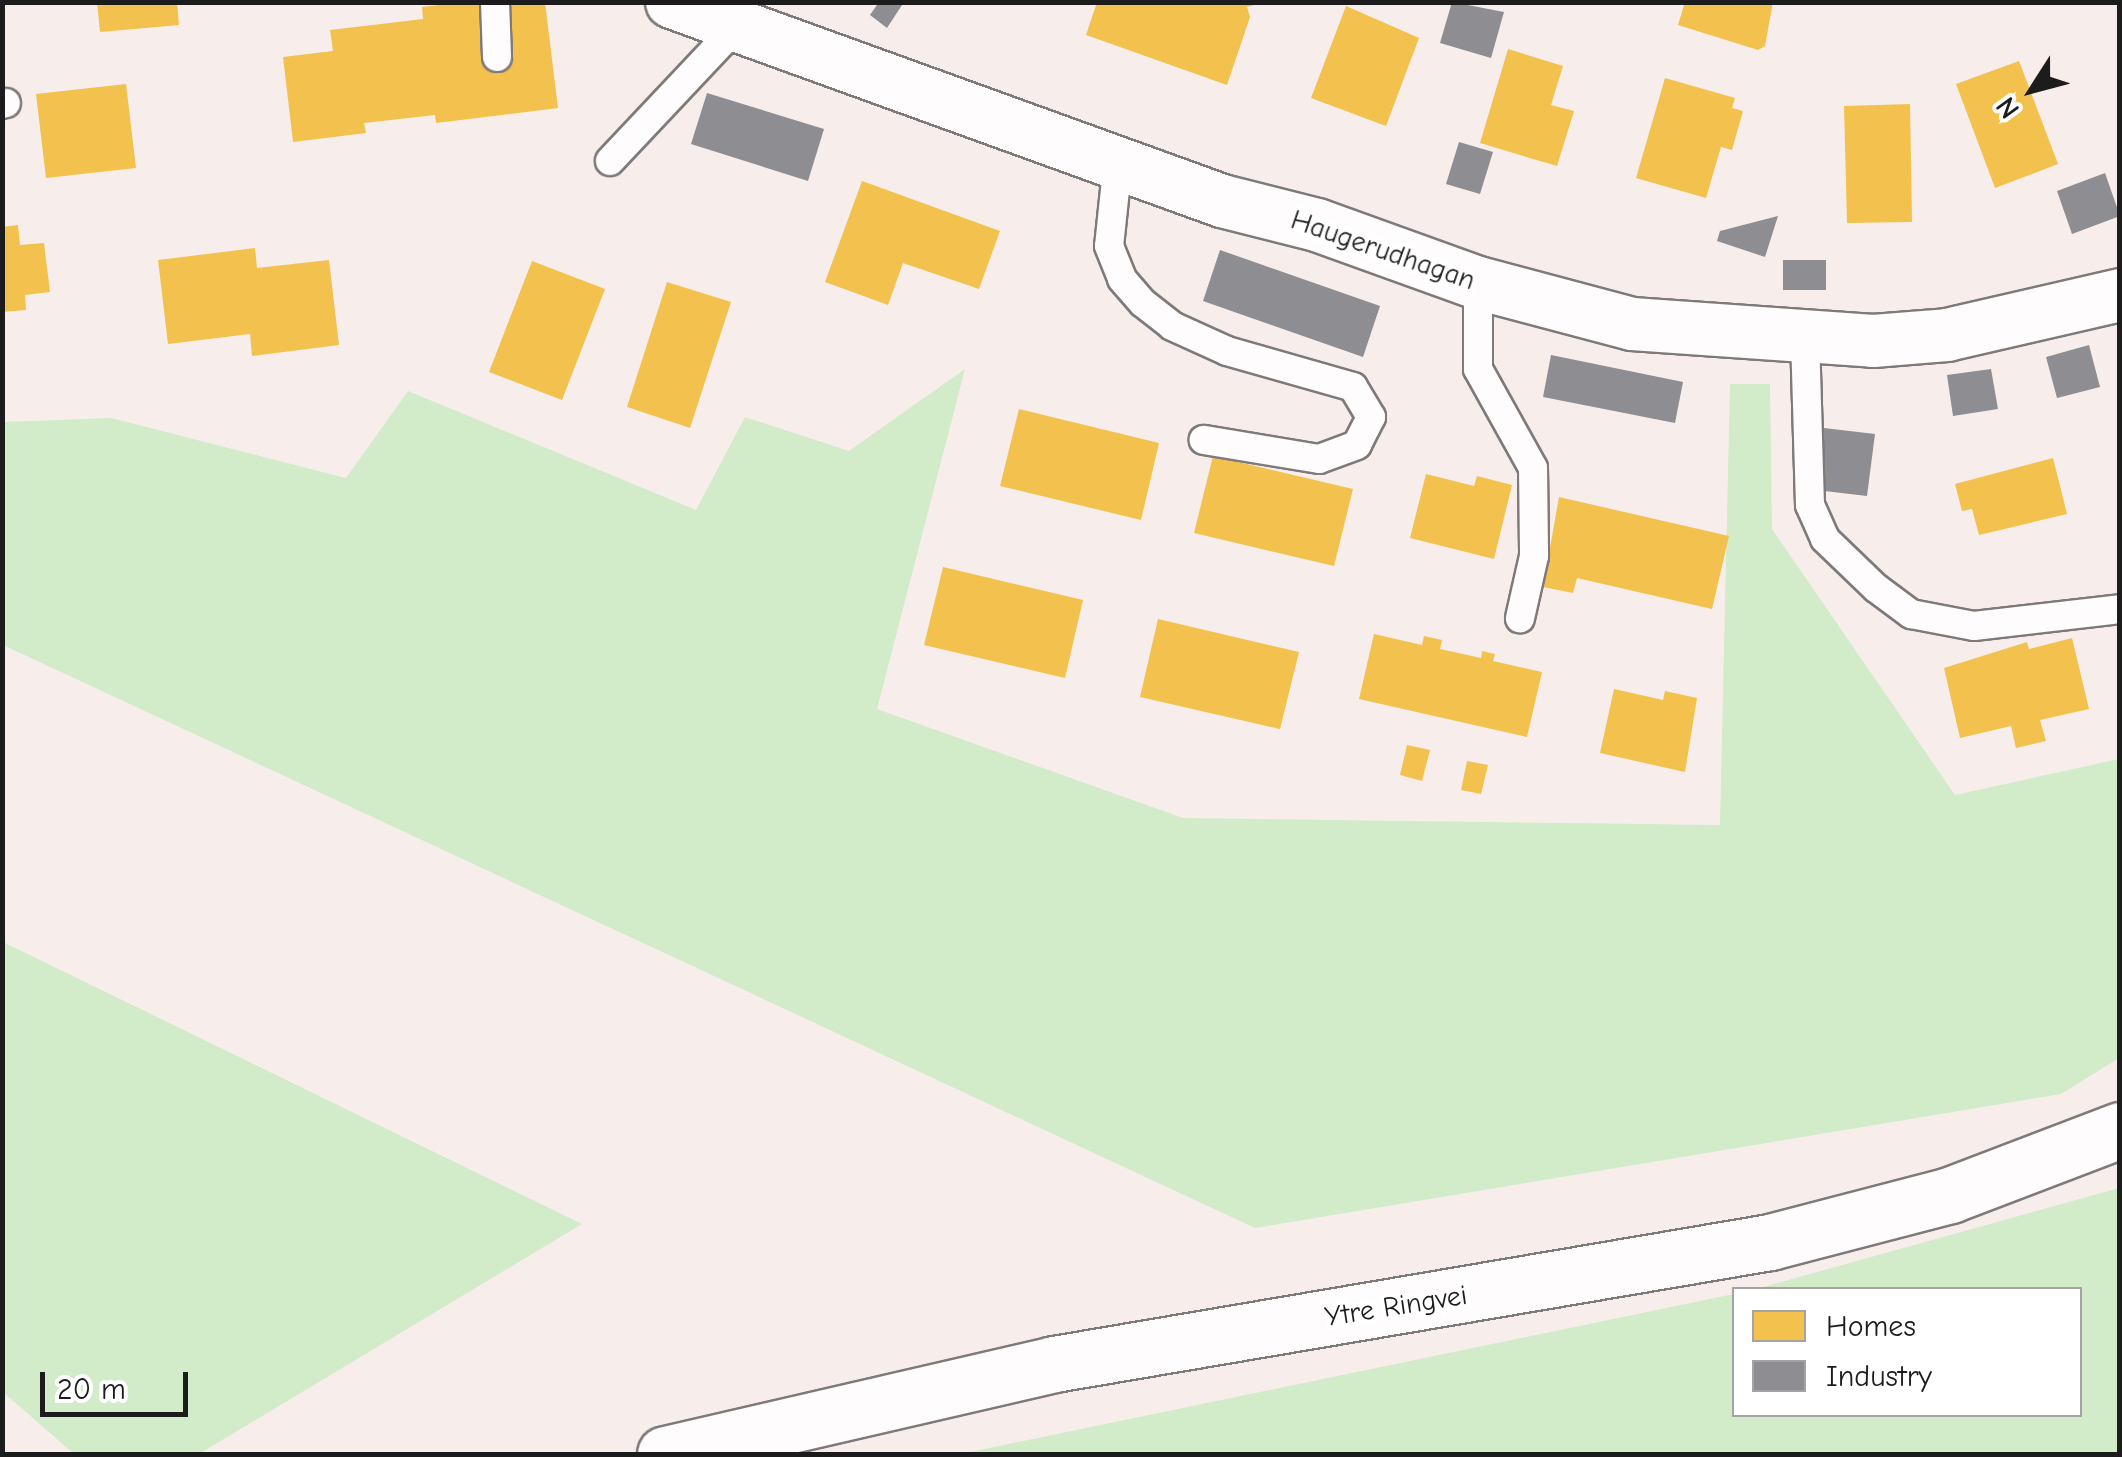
<!DOCTYPE html>
<style>
body{margin:0}
#map{position:relative;width:2122px;height:1457px;overflow:hidden;background:#f7eeec;font-family:"Comic Neue",sans-serif}
div>[style]{position:absolute}
.green>*{inset:0;background:#d2ebc8}
.homes>*{inset:0;background:#f2c14e}
.industry>*{inset:0;background:#8d8d92}
.roads{filter:drop-shadow(2px 0 #7f7a7a) drop-shadow(-2px 0 #7f7a7a) drop-shadow(0 2px #7f7a7a) drop-shadow(0 -2px #7f7a7a)}
.lane>*{height:28px;margin:-14px;padding:0 14px;transform-origin:14px;border-radius:14px;background:#fefcfc}
.street>*{height:52px;margin:-26px;padding:0 26px;transform-origin:26px;border-radius:26px;background:#fefcfc}
.secondary>*{height:55px;margin:-27.5px;padding:0 27.5px;transform-origin:27.5px;border-radius:27.5px;background:#fefcfc}
span{translate:-50% -50%;white-space:nowrap;text-align:center;line-height:1.15;-webkit-text-stroke:10px #fff;paint-order:stroke}
.street-label{font-size:28px;color:#1c1c1c}
.frame{position:absolute;inset:0;border:5px solid #1c1c1c;pointer-events:none}
.legend{position:absolute;left:1732px;top:1287px;width:350px;height:130px;box-sizing:border-box;background:#fff;border:2px solid #a4a4a4;margin:0;padding:12px 18px;list-style:none;font-size:30px;color:#1c1c1c}
.legend li{display:flex;align-items:center;gap:20px;height:50px}
.legend b{width:50px;border:2px solid #a4a4a4}
.north{position:absolute;left:1982px;top:40px;width:100px;height:100px;-webkit-text-stroke:8px #fff;paint-order:stroke;rotate:234deg;font-size:28px;font-weight:700;line-height:40px;text-align:center;color:#1c1c1c}
.north::after{content:'';display:block;margin:auto;width:35px;height:45px;background:#1c1c1c;clip-path:polygon(50% 0,100% 100%,50% 72%,0 100%)}
.scale{position:absolute;left:40px;top:1372px;width:148px;height:45px;box-sizing:border-box;border:5px solid #1c1c1c;border-top:0;padding-left:12px;font-size:30px;line-height:35px;white-space:nowrap;color:#1c1c1c;-webkit-text-stroke:8px #fff;paint-order:stroke}
</style>
<div id="map">
<div class="green">
<div style="clip-path:polygon(965px 369px,877px 709px,1183px 818px,1720px 825px,1730px 384px,1770px 384px,1772px 529px,1955px 795px,2119px 759px,2119px 1058px,2061px 1094px,1255px 1228px,3px 645px,3px 422px,111px 418px,346px 478px,408px 391px,696px 510px,745px 417px,849px 451px)"></div>
<div style="clip-path:polygon(2px 942px,3px 942px,582px 1224px,199px 1454px,74px 1454px,3px 1392px)"></div>
<div style="clip-path:polygon(2119px 1188px,2119px 1454px,960px 1454px,1734px 1294px,1734px 1414px,2080px 1414px,2080px 1290px,1756px 1289px)"></div>
</div>
<div class="homes">
<div style="clip-path:polygon(97px 2px,177px 2px,179px 25px,100px 32px)"></div>
<div style="clip-path:polygon(463px 2px,545px 2px,558px 108px,436px 123px,435px 115px,364px 123px,366px 133px,293px 142px,283px 57px,333px 51px,330px 30px,423px 19px,422px 7px)"></div>
<div style="clip-path:polygon(1097px 2px,1266px 2px,1247px 7px,1250px 17px,1227px 85px,1086px 35px)"></div>
<div style="clip-path:polygon(1685px 2px,1773px 2px,1765px 46px,1758px 50px,1678px 25px)"></div>
<div style="clip-path:polygon(1346px 6px,1419px 38px,1386px 126px,1311px 98px)"></div>
<div style="clip-path:polygon(1508px 49px,1563px 66px,1551px 105px,1574px 111px,1557px 166px,1480px 143px)"></div>
<div style="clip-path:polygon(2019px 61px,2058px 164px,1995px 188px,1956px 84px)"></div>
<div style="clip-path:polygon(1665px 78px,1735px 98px,1732px 108px,1743px 111px,1732px 150px,1721px 147px,1706px 198px,1636px 178px)"></div>
<div style="clip-path:polygon(126px 84px,136px 168px,46px 178px,36px 94px)"></div>
<div style="clip-path:polygon(1910px 104px,1912px 222px,1847px 223px,1844px 106px)"></div>
<div style="clip-path:polygon(862px 181px,1000px 231px,979px 289px,903px 263px,888px 305px,825px 282px)"></div>
<div style="clip-path:polygon(18px 225px,20px 245px,44px 243px,50px 292px,25px 295px,26px 310px,2px 312px,2px 227px)"></div>
<div style="clip-path:polygon(255px 248px,257px 268px,329px 260px,339px 345px,252px 356px,250px 334px,168px 344px,158px 260px)"></div>
<div style="clip-path:polygon(532px 261px,605px 289px,562px 400px,489px 372px)"></div>
<div style="clip-path:polygon(667px 282px,731px 302px,690px 428px,627px 407px)"></div>
<div style="clip-path:polygon(1019px 409px,1159px 443px,1141px 520px,1000px 486px)"></div>
<div style="clip-path:polygon(1213px 456px,1353px 489px,1334px 566px,1194px 533px)"></div>
<div style="clip-path:polygon(2053px 458px,2067px 514px,1979px 535px,1972px 509px,1962px 511px,1955px 484px)"></div>
<div style="clip-path:polygon(1426px 474px,1474px 486px,1477px 476px,1512px 485px,1494px 559px,1410px 538px)"></div>
<div style="clip-path:polygon(1559px 497px,1729px 536px,1712px 609px,1577px 578px,1573px 593px,1543px 587px)"></div>
<div style="clip-path:polygon(943px 567px,1083px 600px,1065px 678px,924px 645px)"></div>
<div style="clip-path:polygon(1158px 619px,1299px 652px,1280px 729px,1140px 697px)"></div>
<div style="clip-path:polygon(1374px 634px,1422px 645px,1424px 636px,1442px 640px,1440px 649px,1481px 658px,1482px 651px,1495px 654px,1493px 661px,1542px 672px,1527px 737px,1359px 699px)"></div>
<div style="clip-path:polygon(2072px 638px,2089px 709px,2040px 720px,2046px 741px,2016px 748px,2011px 726px,1960px 738px,1944px 668px,2027px 642px,2029px 649px)"></div>
<div style="clip-path:polygon(1614px 689px,1663px 700px,1665px 691px,1697px 698px,1685px 772px,1600px 753px)"></div>
<div style="clip-path:polygon(1407px 745px,1430px 750px,1422px 781px,1400px 775px)"></div>
<div style="clip-path:polygon(1467px 761px,1488px 765px,1481px 794px,1461px 790px)"></div>
</div>
<div class="industry">
<div style="clip-path:polygon(879px 2px,904px 2px,887px 28px,870px 15px)"></div>
<div style="clip-path:polygon(1452px 2px,1504px 12px,1491px 58px,1440px 43px)"></div>
<div style="clip-path:polygon(707px 93px,824px 129px,808px 181px,691px 144px)"></div>
<div style="clip-path:polygon(1459px 142px,1493px 152px,1480px 194px,1446px 184px)"></div>
<div style="clip-path:polygon(2105px 173px,2120px 216px,2072px 234px,2057px 191px)"></div>
<div style="clip-path:polygon(1778px 216px,1765px 257px,1717px 241px,1720px 231px)"></div>
<div style="clip-path:polygon(1220px 250px,1380px 306px,1363px 357px,1203px 301px)"></div>
<div style="clip-path:polygon(1783px 260px,1826px 260px,1826px 290px,1783px 290px)"></div>
<div style="clip-path:polygon(2089px 345px,2100px 387px,2057px 398px,2046px 357px)"></div>
<div style="clip-path:polygon(1551px 355px,1683px 382px,1675px 423px,1543px 397px)"></div>
<div style="clip-path:polygon(1991px 369px,1998px 409px,1953px 416px,1947px 375px)"></div>
<div style="clip-path:polygon(1824px 428px,1875px 434px,1867px 496px,1816px 490px)"></div>
</div>
<div class="roads">
<div class="lane">
<div style="left:495px;top:2px;width:55px;rotate:87.9deg"></div>
<div style="left:2px;top:104px;width:4px;rotate:-14deg"></div>
<div style="left:610px;top:161px;width:185px;rotate:-46.7deg"></div>
<div style="left:1118px;top:161px;width:85px;rotate:96deg"></div>
<div style="left:1109px;top:246px;width:35px;rotate:68deg"></div>
<div style="left:1122px;top:279px;width:32px;rotate:49deg"></div>
<div style="left:1143px;top:303px;width:37px;rotate:38deg"></div>
<div style="left:1172px;top:326px;width:60px;rotate:24.4deg"></div>
<div style="left:1227px;top:351px;width:131px;rotate:15.9deg"></div>
<div style="left:1353px;top:387px;width:35px;rotate:59deg"></div>
<div style="left:1371px;top:417px;width:31px;rotate:117deg"></div>
<div style="left:1357px;top:445px;width:40px;rotate:159.8deg"></div>
<div style="left:1319px;top:459px;width:117px;rotate:-170.6deg"></div>
<div style="left:1478px;top:283px;width:86px;rotate:90deg"></div>
<div style="left:1478px;top:369px;width:113px;rotate:60.9deg"></div>
<div style="left:1533px;top:468px;width:88px;rotate:89.3deg"></div>
<div style="left:1534px;top:556px;width:64px;rotate:102.7deg"></div>
<div style="left:1805px;top:337px;width:168px;rotate:88.3deg"></div>
<div style="left:1810px;top:505px;width:37px;rotate:66deg"></div>
<div style="left:1825px;top:539px;width:71px;rotate:43.9deg"></div>
<div style="left:1876px;top:588px;width:44px;rotate:36.6deg"></div>
<div style="left:1911px;top:614px;width:64px;rotate:10.8deg"></div>
<div style="left:1974px;top:626px;width:147px;rotate:-6.6deg"></div>
</div>
<div class="street">
<div style="left:672px;top:2px;width:585px;rotate:19.89deg"></div>
<div style="left:1222px;top:201px;width:98px;rotate:14.2deg"></div>
<div style="left:1317px;top:225px;width:171px;rotate:19.8deg"></div>
<div style="left:1478px;top:283px;width:159px;rotate:14.9deg"></div>
<div style="left:1632px;top:324px;width:242px;rotate:4deg"></div>
<div style="left:1873px;top:341px;width:74px;rotate:-4.6deg"></div>
<div style="left:1947px;top:335px;width:178px;rotate:-13deg"></div>
</div>
<div class="secondary">
<div style="left:665px;top:1454px;width:399px;rotate:-13deg"></div>
<div style="left:1054px;top:1364px;width:726px;rotate:-9.67deg"></div>
<div style="left:1770px;top:1242px;width:186px;rotate:-14.6deg"></div>
<div style="left:1950px;top:1195px;width:182px;rotate:-20.9deg"></div>
</div>
</div>
<div class="street-label">
<span style="left:1383px;top:250px;rotate:19deg">Haugerudhagan</span>
<span style="left:1396px;top:1306px;rotate:-9deg">Ytre Ringvei</span>
</div>
<div class="frame"></div>
<ul class="legend">
<li><b style="height:28px;background:#f2c14e"></b>Homes</li>
<li><b style="height:28px;background:#8d8d92"></b>Industry</li>
</ul>
<div class="north">N</div>
<div class="scale">20 m</div>
</div>
